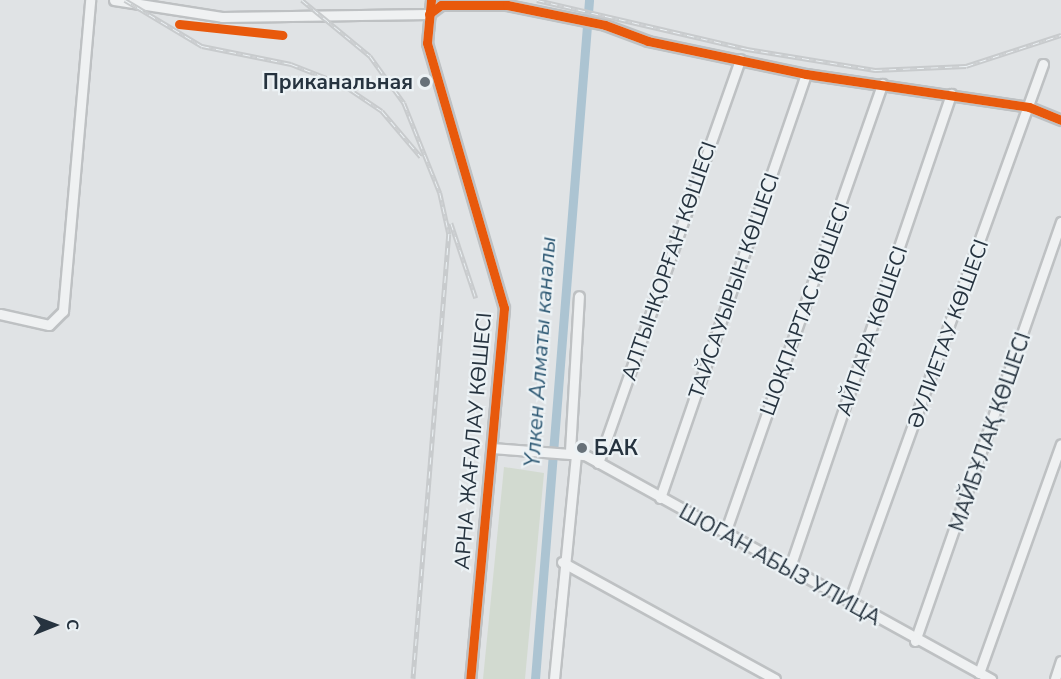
<!DOCTYPE html>
<meta charset="utf-8">
<style>
body{margin:0}
#map{position:relative;width:1061px;height:679px;overflow:hidden;background:#e0e3e5;font-family:"Nunito Sans",sans-serif}
div>[style]{position:absolute}
.green>*{inset:0;background:#d2dad0}
.canal>*{height:9px;margin:-4.5px;padding:0 4.5px;transform-origin:4.5px;border-radius:4.5px;background:#acc4d2}
.roads{filter:drop-shadow(2px 0 #bec1c3) drop-shadow(-2px 0 #bec1c3) drop-shadow(0 2px #bec1c3) drop-shadow(0 -2px #bec1c3)}
.minor>*{height:9px;margin:-4.5px;padding:0 4.5px;transform-origin:4.5px;border-radius:4.5px;background:#eff1f2}
.rail>*{height:4.5px;margin-top:-2.25px;transform-origin:0;background:repeating-linear-gradient(90deg,#ecf2f5 0 7px,#c8cbcd 0 14px);box-sizing:border-box;border-block:2px solid #c8cbcd}
.cycleway>*{height:9px;margin:-4.5px;padding:0 4.5px;transform-origin:4.5px;border-radius:4.5px;background:#e8590c}
.dots>*{width:16px;height:16px;translate:-50% -50%;box-sizing:border-box;border:3px solid #ecf2f5;border-radius:50%}
span{translate:-50% -50%;white-space:nowrap;text-align:center;line-height:1.15;-webkit-text-stroke:4.5px #ecf2f5;paint-order:stroke}
.poi-label{font-size:21px;color:#26333f;font-weight:700}
.right{translate:-100% -50%;text-align:right}
.left{translate:0 -50%;text-align:left}
.street-label{font-size:21px;color:#26333f}
.water-label{font-size:22px;color:#2e5974;font-style:italic}
.north{position:absolute;left:24px;top:595px;width:60px;height:60px;-webkit-text-stroke:4px #ecf2f5;paint-order:stroke;rotate:89deg;font-size:16px;font-weight:700;line-height:24px;text-align:center;color:#26333f}
.north::after{content:'';display:block;margin:auto;width:21px;height:27px;background:#26333f;clip-path:polygon(50% 0,100% 100%,50% 72%,0 100%)}
</style>
<div id="map">
<div class="green">
<div style="clip-path:polygon(504px 467px,544px 473px,525px 679px,483px 679px)"></div>
</div>
<div class="canal">
<div style="left:535px;top:679px;width:681px;rotate:-85.45deg"></div>
</div>
<div class="roads">
<div class="minor">
<div style="left:114px;top:0;width:109px;rotate:8.9deg"></div>
<div style="left:222px;top:17px;width:207px;rotate:-0.8deg"></div>
<div style="left:431px;top:0;width:43px;rotate:95.3deg"></div>
<div style="left:427px;top:43px;width:276px;rotate:73.8deg"></div>
<div style="left:504px;top:308px;width:373px;rotate:95.2deg"></div>
<div style="left:429px;top:14px;width:15px;rotate:-37deg"></div>
<div style="left:441px;top:5px;width:66px"></div>
<div style="left:507px;top:5px;width:100px;rotate:11.5deg"></div>
<div style="left:605px;top:25px;width:46px;rotate:20.4deg"></div>
<div style="left:648px;top:41px;width:161px;rotate:11.8deg"></div>
<div style="left:806px;top:74px;width:225px;rotate:8.4deg"></div>
<div style="left:1029px;top:107px;width:35px;rotate:22deg"></div>
<div style="left:0;top:314px;width:50px;rotate:12.7deg"></div>
<div style="left:49px;top:325px;width:20px;rotate:-45deg"></div>
<div style="left:63px;top:311px;width:312px;rotate:-85deg"></div>
<div style="left:493px;top:448px;width:92px;rotate:4.4deg"></div>
<div style="left:585px;top:455px;width:464px;rotate:28.9deg"></div>
<div style="left:570px;top:451px;width:155px;rotate:-86.7deg"></div>
<div style="left:598px;top:463px;width:428px;rotate:-70.6deg"></div>
<div style="left:660px;top:498px;width:448px;rotate:-71deg"></div>
<div style="left:725px;top:533px;width:476px;rotate:-70.7deg"></div>
<div style="left:562px;top:562px;width:243px;rotate:28.8deg"></div>
<div style="left:790px;top:567px;width:500px;rotate:-71.2deg"></div>
<div style="left:849px;top:602px;width:572px;rotate:-70.17deg"></div>
<div style="left:915px;top:641px;width:444px;rotate:-70.8deg"></div>
<div style="left:979px;top:673px;width:243px;rotate:-70.3deg"></div>
<div style="left:554px;top:679px;width:227px;rotate:-84.4deg"></div>
<div style="left:1055px;top:679px;width:19px;rotate:-72deg"></div>
</div>
</div>
<div class="rail">
<div style="left:125px;top:0;width:90px;rotate:30.9deg"></div>
<div style="left:202px;top:46px;width:91px;rotate:11.4deg"></div>
<div style="left:291px;top:64px;width:55px;rotate:21.4deg"></div>
<div style="left:342px;top:84px;width:48px;rotate:34deg"></div>
<div style="left:382px;top:111px;width:60px;rotate:49.7deg"></div>
<div style="left:302px;top:0;width:88px;rotate:39.5deg"></div>
<div style="left:370px;top:56px;width:58px;rotate:54.1deg"></div>
<div style="left:404px;top:103px;width:97px;rotate:68.2deg"></div>
<div style="left:440px;top:193px;width:42px;rotate:77.6deg"></div>
<div style="left:449px;top:234px;width:446px;rotate:94.6deg"></div>
<div style="left:537px;top:0;width:216px;rotate:13.1deg"></div>
<div style="left:747px;top:49px;width:130px;rotate:9.3deg"></div>
<div style="left:875px;top:70px;width:91px;rotate:-2.5deg"></div>
<div style="left:966px;top:66px;width:100px;rotate:-18.1deg"></div>
<div style="left:451px;top:223px;width:79px;rotate:71.6deg"></div>
</div>
<div class="cycleway">
<div style="left:431px;top:0;width:43px;rotate:95.3deg"></div>
<div style="left:427px;top:43px;width:276px;rotate:73.8deg"></div>
<div style="left:504px;top:308px;width:373px;rotate:95.2deg"></div>
<div style="left:429px;top:14px;width:15px;rotate:-37deg"></div>
<div style="left:441px;top:5px;width:66px"></div>
<div style="left:507px;top:5px;width:100px;rotate:11.5deg"></div>
<div style="left:605px;top:25px;width:46px;rotate:20.4deg"></div>
<div style="left:648px;top:41px;width:161px;rotate:11.8deg"></div>
<div style="left:806px;top:74px;width:225px;rotate:8.4deg"></div>
<div style="left:1029px;top:107px;width:35px;rotate:22deg"></div>
<div style="left:179px;top:24px;width:104px;rotate:6.1deg"></div>
</div>
<div class="dots">
<div style="left:425px;top:82px;background:#677179"></div>
<div style="left:582px;top:448px;background:#677179"></div>
</div>
<div class="poi-label">
<span class="right" style="left:413px;top:82px">Приканальная</span>
<span class="left" style="left:594px;top:448px">БАК</span>
</div>
<div class="street-label">
<span style="left:669px;top:261px;rotate:-71deg">АЛТЫНҚОРҒАН КӨШЕСІ</span>
<span style="left:734px;top:286px;rotate:-71deg">ТАЙСАУЫРЫН КӨШЕСІ</span>
<span style="left:805px;top:309px;rotate:-70deg">ШОҚПАРТАС КӨШЕСІ</span>
<span style="left:872px;top:331px;rotate:-71deg">АЙПАРА КӨШЕСІ</span>
<span style="left:948px;top:334px;rotate:-70deg">ӘУЛИЕТАУ КӨШЕСІ</span>
<span style="left:990px;top:432px;rotate:-71deg">МАЙБҰЛАҚ КӨШЕСІ</span>
<span style="left:473px;top:441px;rotate:-85deg">АРНА ЖАҒАЛАУ КӨШЕСІ</span>
<span style="left:780px;top:565px;rotate:29deg">ШОГАН АБЫЗ УЛИЦА</span>
</div>
<div class="water-label">
<span style="left:541px;top:352px;rotate:-86deg">Үлкен Алматы каналы</span>
</div>
<div class="north">С</div>
</div>
